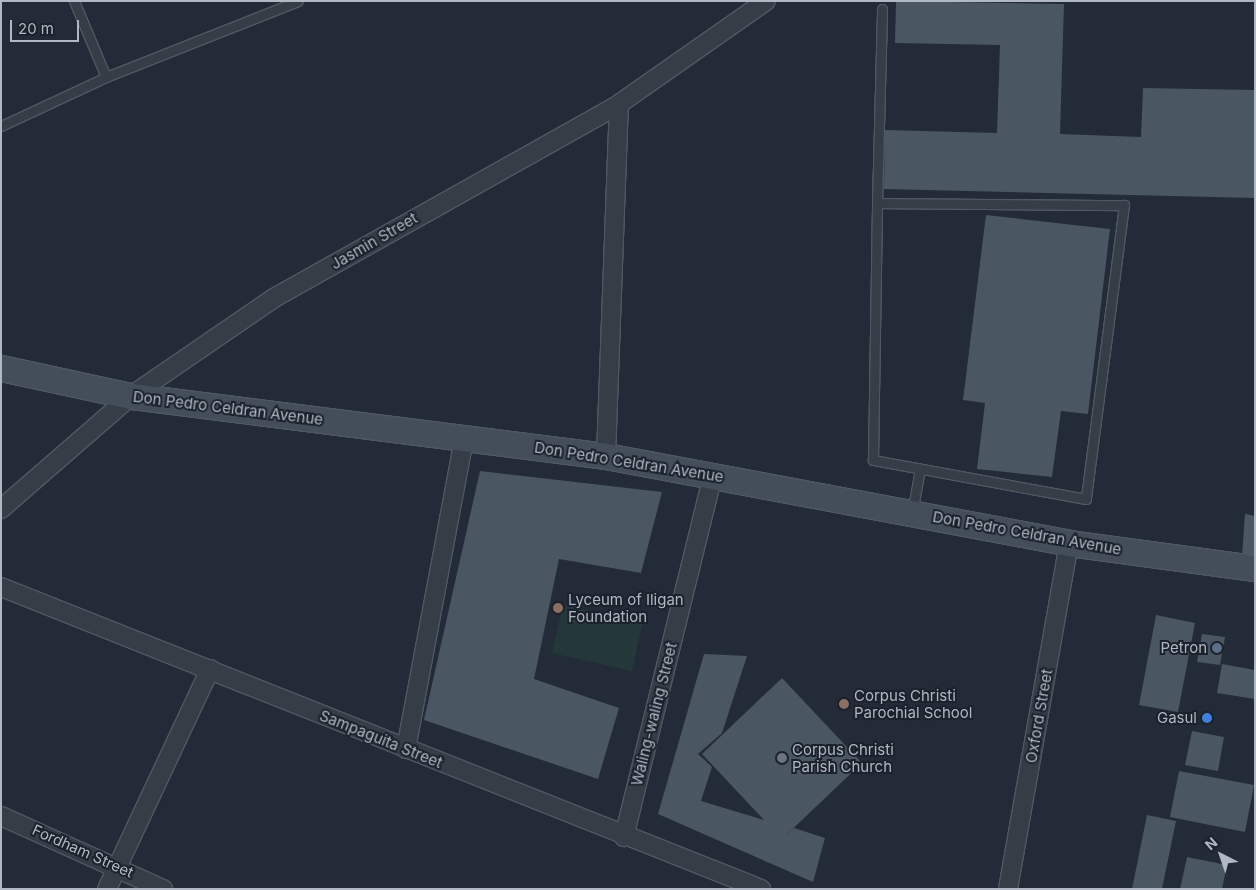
<!DOCTYPE html>
<style>
body{margin:0}
#map{position:relative;width:1256px;height:890px;overflow:hidden;background:#222b37;font-family:Inter,sans-serif}
div>[style]{position:absolute}
.green>*{inset:0;background:#253839}
.building>*{inset:0;background:#4a5662}
.roads{filter:drop-shadow(1px 0 #505862) drop-shadow(-1px 0 #505862) drop-shadow(0 1px #505862) drop-shadow(0 -1px #505862)}
.service>*{height:9px;margin:-4.5px;padding:0 4.5px;transform-origin:4.5px;border-radius:4.5px;background:#353d47}
.minor>*{height:18px;margin:-9px;padding:0 9px;transform-origin:9px;border-radius:9px;background:#353d47}
.secondary>*{height:25px;margin:-12.5px;padding:0 12.5px;transform-origin:12.5px;border-radius:12.5px;background:#444d5a}
.dots>*{width:14px;height:14px;translate:-50% -50%;box-sizing:border-box;border:2px solid #1b222c;border-radius:50%}
span{translate:-50% -50%;white-space:nowrap;text-align:center;line-height:1.15;-webkit-text-stroke:4px #1b222c;paint-order:stroke}
.street-label{font-size:15px;color:#b0b8c4}
.poi-label{font-size:15px;color:#b0b8c4}
.left{translate:0 -50%;text-align:left}
.right{translate:-100% -50%;text-align:right}
.frame{position:absolute;inset:0;border:2px solid #b0b8c4;pointer-events:none}
.north{position:absolute;left:1196px;top:830px;width:50px;height:50px;-webkit-text-stroke:4px #1b222c;paint-order:stroke;rotate:319deg;font-size:14px;font-weight:700;line-height:20px;text-align:center;color:#b0b8c4}
.north::after{content:'';display:block;margin:auto;width:18px;height:22px;background:#b0b8c4;clip-path:polygon(50% 0,100% 100%,50% 72%,0 100%)}
.scale{position:absolute;left:10px;top:20px;width:69px;height:22px;box-sizing:border-box;border:2px solid #b0b8c4;border-top:0;padding-left:6px;font-size:15px;line-height:18px;white-space:nowrap;color:#b0b8c4;-webkit-text-stroke:4px #1b222c;paint-order:stroke}
</style>
<div id="map">
<div class="green">
<div style="clip-path:polygon(563px 605px,643px 622px,632px 671px,552px 653px)"></div>
</div>
<div class="building">
<div style="clip-path:polygon(896px 1px,1064px 4px,1060px 134px,1141px 137px,1143px 88px,1255px 90px,1255px 198px,884px 189px,885px 130px,997px 133px,1000px 45px,895px 43px)"></div>
<div style="clip-path:polygon(986px 215px,1110px 229px,1088px 414px,1061px 411px,1052px 477px,977px 469px,985px 403px,963px 400px)"></div>
<div style="clip-path:polygon(480px 471px,662px 492px,641px 573px,559px 559px,534px 679px,619px 708px,598px 779px,424px 720px)"></div>
<div style="clip-path:polygon(1245px 514px,1255px 516px,1255px 558px,1242px 556px)"></div>
<div style="clip-path:polygon(1156px 615px,1195px 623px,1178px 712px,1139px 705px)"></div>
<div style="clip-path:polygon(1202px 634px,1225px 637px,1220px 665px,1197px 662px)"></div>
<div style="clip-path:polygon(704px 654px,747px 656px,722px 733px,698px 754px,712px 767px,701px 801px,764px 820px,702px 754px,782px 678px,862px 763px,783px 838px,794px 828px,825px 838px,813px 882px,658px 814px)"></div>
<div style="clip-path:polygon(1222px 664px,1255px 670px,1255px 699px,1217px 693px)"></div>
<div style="clip-path:polygon(1192px 731px,1224px 737px,1218px 771px,1185px 765px)"></div>
<div style="clip-path:polygon(1179px 771px,1254px 785px,1245px 832px,1170px 817px)"></div>
<div style="clip-path:polygon(1147px 815px,1176px 821px,1162px 889px,1132px 889px)"></div>
<div style="clip-path:polygon(1187px 857px,1227px 865px,1222px 889px,1180px 889px)"></div>
</div>
<div class="roads">
<div class="service">
<div style="left:106px;top:77px;width:206px;rotate:-21.6deg"></div>
<div style="left:1px;top:126px;width:116px;rotate:-25deg"></div>
<div style="left:106px;top:77px;width:82px;rotate:-112.8deg"></div>
<div style="left:877px;top:203px;width:247px;rotate:0.5deg"></div>
<div style="left:1124px;top:205px;width:296px;rotate:97.4deg"></div>
<div style="left:1086px;top:499px;width:217px;rotate:-169.6deg"></div>
<div style="left:873px;top:460px;width:257px;rotate:-89.1deg"></div>
<div style="left:877px;top:203px;width:194px;rotate:-88.5deg"></div>
<div style="left:912px;top:513px;width:45px;rotate:-79.7deg"></div>
</div>
<div class="minor">
<div style="left:606px;top:456px;width:352px;rotate:-87.9deg"></div>
<div style="left:1px;top:509px;width:172px;rotate:-41deg"></div>
<div style="left:131px;top:396px;width:173px;rotate:-34.4deg"></div>
<div style="left:274px;top:298px;width:396px;rotate:-29.3deg"></div>
<div style="left:619px;top:104px;width:179px;rotate:-35deg"></div>
<div style="left:1px;top:587px;width:818px;rotate:21.67deg"></div>
<div style="left:406px;top:749px;width:316px;rotate:-79.4deg"></div>
<div style="left:1px;top:816px;width:178px;rotate:24.3deg"></div>
<div style="left:624px;top:837px;width:373px;rotate:-76.2deg"></div>
<div style="left:107px;top:889px;width:243px;rotate:-64.9deg"></div>
<div style="left:1008px;top:889px;width:351px;rotate:-80deg"></div>
</div>
<div class="secondary">
<div style="left:1px;top:368px;width:133px;rotate:12.2deg"></div>
<div style="left:131px;top:396px;width:479px;rotate:7.2deg"></div>
<div style="left:606px;top:456px;width:471px;rotate:10.6deg"></div>
<div style="left:1069px;top:543px;width:188px;rotate:7.7deg"></div>
</div>
</div>
<div class="dots">
<div style="left:558px;top:608px;background:#8d6e63"></div>
<div style="left:1217px;top:648px;background:#5c6f8a"></div>
<div style="left:844px;top:704px;background:#8d6e63"></div>
<div style="left:1207px;top:718px;background:#3f7fe0"></div>
<div style="left:782px;top:758px;background:#6b7280"></div>
</div>
<div class="street-label">
<span style="left:374px;top:241px;rotate:-30deg">Jasmin Street</span>
<span style="left:228px;top:408px;rotate:7deg">Don Pedro Celdran Avenue</span>
<span style="left:629px;top:462px;rotate:9deg">Don Pedro Celdran Avenue</span>
<span style="left:1027px;top:533px;rotate:10deg">Don Pedro Celdran Avenue</span>
<span style="left:654px;top:714px;rotate:-76deg">Waling-waling Street</span>
<span style="left:1039px;top:716px;rotate:-80deg">Oxford Street</span>
<span style="left:381px;top:739px;rotate:22deg">Sampaguita Street</span>
<span style="left:83px;top:851px;rotate:24deg">Fordham Street</span>
</div>
<div class="poi-label">
<span class="left" style="left:568px;top:608px">Lyceum of Iligan<br>Foundation</span>
<span class="right" style="left:1207px;top:648px">Petron</span>
<span class="left" style="left:854px;top:704px">Corpus Christi<br>Parochial School</span>
<span class="right" style="left:1197px;top:718px">Gasul</span>
<span class="left" style="left:792px;top:758px">Corpus Christi<br>Parish Church</span>
</div>
<div class="frame"></div>
<div class="north">N</div>
<div class="scale">20 m</div>
</div>
